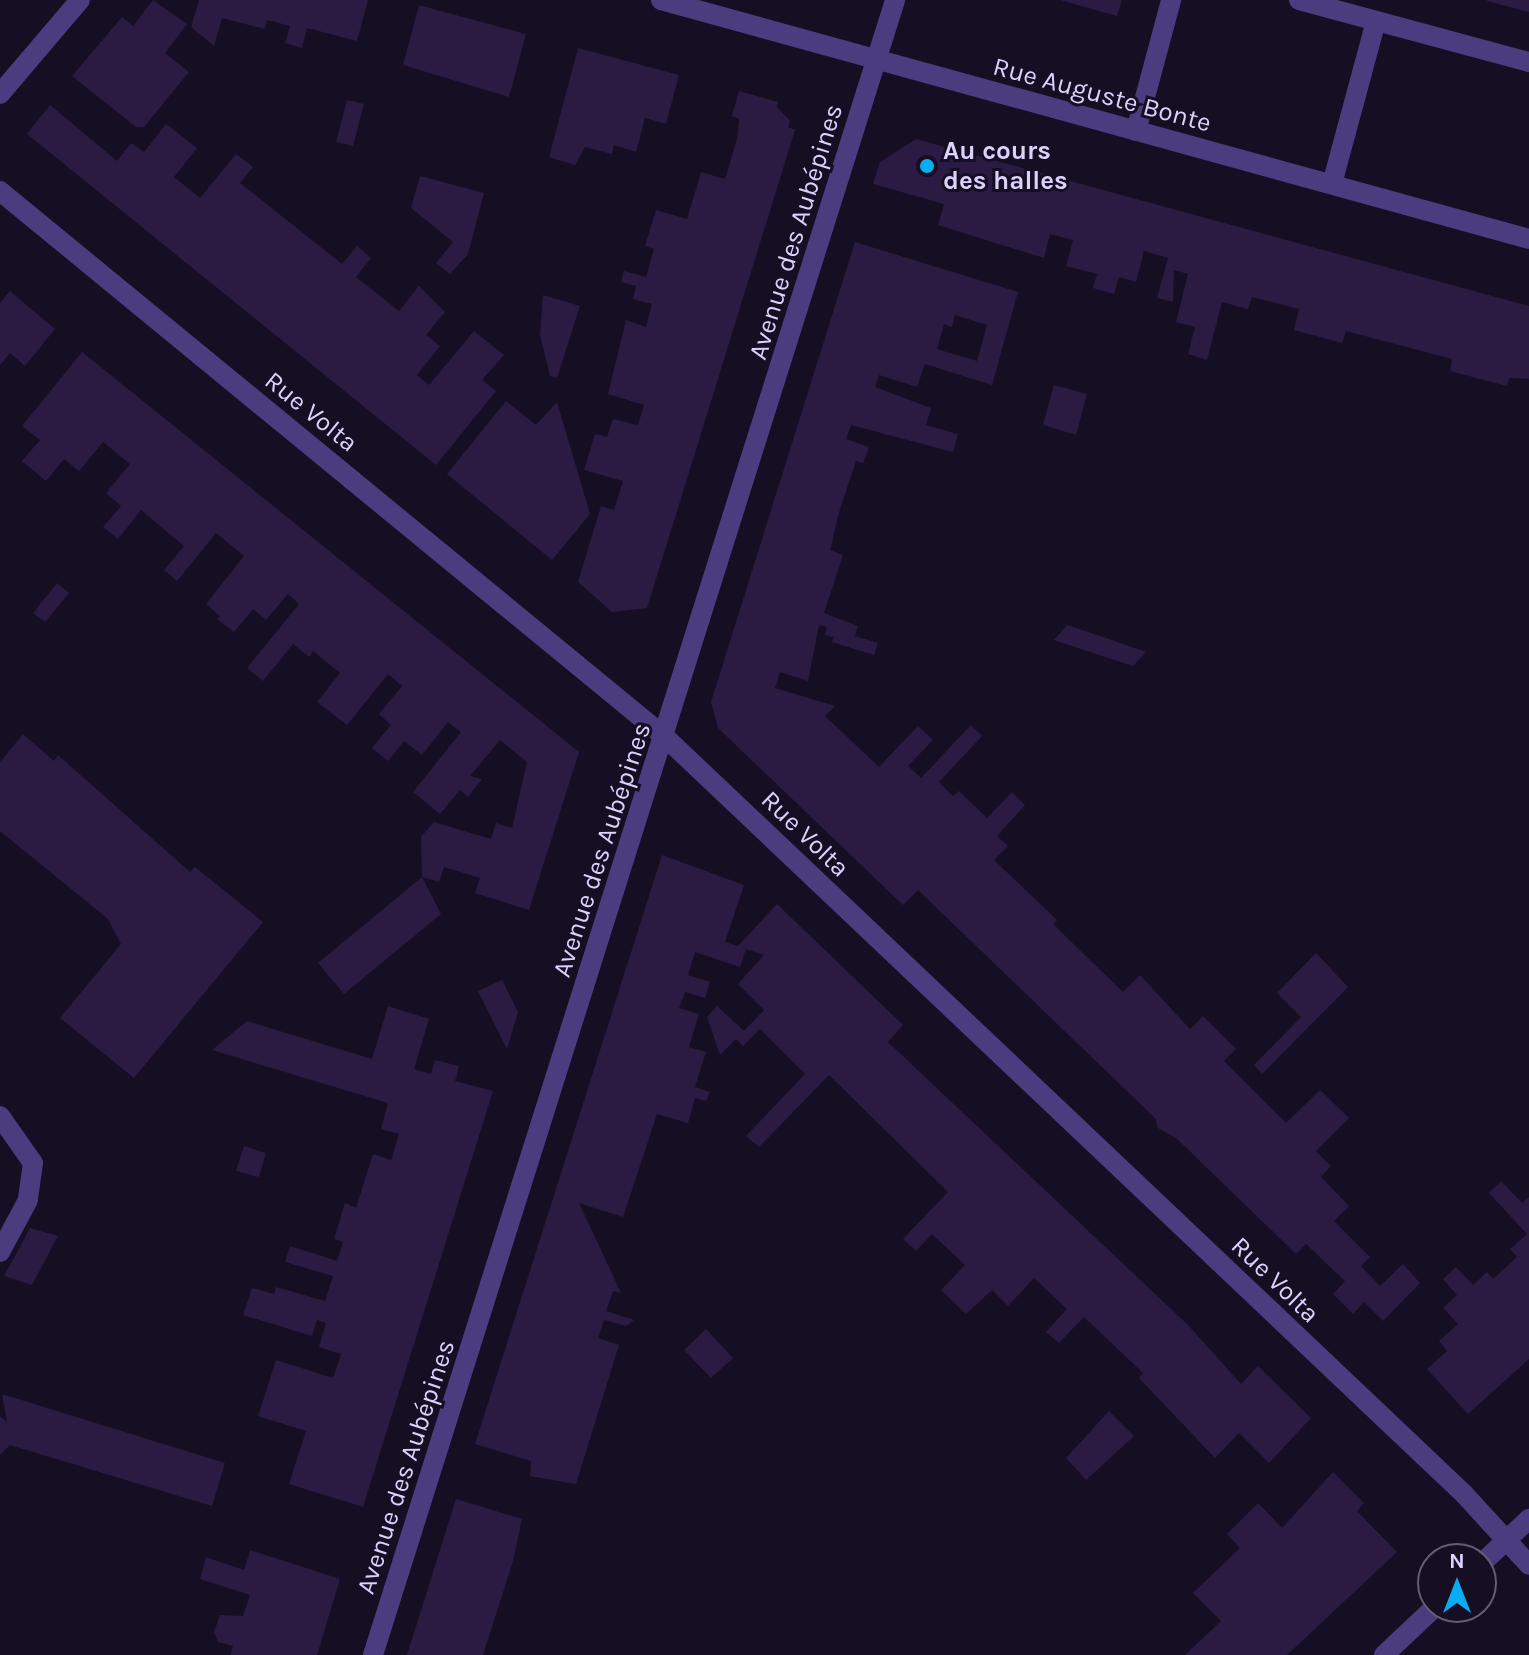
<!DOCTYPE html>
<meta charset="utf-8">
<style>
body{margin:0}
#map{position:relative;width:1529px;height:1655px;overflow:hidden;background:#160e22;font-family:Karla,sans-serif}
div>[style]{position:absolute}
.building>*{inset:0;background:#2b1b42}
.minor>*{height:20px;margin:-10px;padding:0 10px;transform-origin:10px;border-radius:10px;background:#4b3b7f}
.dots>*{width:22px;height:22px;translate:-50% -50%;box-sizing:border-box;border:4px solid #160e22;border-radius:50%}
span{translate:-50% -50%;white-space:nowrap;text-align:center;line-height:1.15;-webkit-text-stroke:6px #160e22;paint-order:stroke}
.street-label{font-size:26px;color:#dfd1fd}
.poi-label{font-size:26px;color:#dfd1fd;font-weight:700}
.left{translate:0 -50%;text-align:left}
.north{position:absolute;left:1417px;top:1543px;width:80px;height:80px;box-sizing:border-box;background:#160e22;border:2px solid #665c7a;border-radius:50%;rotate:0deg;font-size:22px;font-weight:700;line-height:32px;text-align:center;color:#dfd1fd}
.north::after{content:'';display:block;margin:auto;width:28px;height:36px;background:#09adf2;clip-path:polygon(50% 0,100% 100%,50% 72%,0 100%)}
</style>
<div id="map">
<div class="building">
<div style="clip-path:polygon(153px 0,187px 24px,165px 53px,189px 72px,144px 127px,136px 127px,72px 76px,122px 17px,133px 26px)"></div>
<div style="clip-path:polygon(199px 0,368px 0,357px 41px,307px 28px,302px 48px,285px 43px,290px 26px,267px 20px,265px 29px,222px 18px,214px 46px,191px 27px)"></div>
<div style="clip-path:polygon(1060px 0,1122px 0,1117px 16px)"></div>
<div style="clip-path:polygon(1487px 0,1529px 0,1529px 12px,1487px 1px)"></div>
<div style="clip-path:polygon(419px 5px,526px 34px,509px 97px,403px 65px)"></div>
<div style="clip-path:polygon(578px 48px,679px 75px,666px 124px,645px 118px,636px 152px,614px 145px,612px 154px,585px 147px,575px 165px,549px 157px)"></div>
<div style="clip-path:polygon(739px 91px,778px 102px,777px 107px,790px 121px,788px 127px,795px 130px,647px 608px,612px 612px,578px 582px,601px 506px,614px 510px,623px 481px,584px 470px,595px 434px,607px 437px,613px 419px,638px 425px,644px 405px,608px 394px,626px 320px,646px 327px,652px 304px,633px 299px,636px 286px,621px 282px,624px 271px,646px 277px,654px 249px,645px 246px,656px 210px,687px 219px,701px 172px,725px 179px,737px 139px,739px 119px,732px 116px)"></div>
<div style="clip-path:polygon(347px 100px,364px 104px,353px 146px,336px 142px)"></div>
<div style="clip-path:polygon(50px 105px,117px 161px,131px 143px,144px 152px,166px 124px,197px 148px,174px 177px,200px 198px,236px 154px,253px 167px,240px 183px,342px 264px,357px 246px,371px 258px,356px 277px,399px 311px,419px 286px,445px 312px,426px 335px,440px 346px,417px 375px,429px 385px,474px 331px,504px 355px,482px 380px,496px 391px,436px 465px,27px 134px)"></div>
<div style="clip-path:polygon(916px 139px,1529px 306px,1529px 379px,1509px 378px,1507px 386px,1450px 371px,1452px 359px,1346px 331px,1342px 343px,1294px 330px,1299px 309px,1252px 297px,1248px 309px,1222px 302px,1207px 360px,1188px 354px,1195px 327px,1176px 322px,1188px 274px,1174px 270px,1173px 302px,1157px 298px,1168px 258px,1144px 251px,1136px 282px,1119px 277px,1114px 294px,1093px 288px,1097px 274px,1066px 266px,1073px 240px,1050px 234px,1044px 258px,938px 225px,944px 204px,873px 184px,880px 162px)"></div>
<div style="clip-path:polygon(420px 176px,484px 193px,468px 254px,450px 274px,436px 263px,453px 242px,411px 208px)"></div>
<div style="clip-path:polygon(evenodd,855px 242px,1018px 292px,992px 385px,925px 364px,917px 387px,879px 375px,875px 387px,931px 408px,926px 425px,958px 434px,953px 452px,851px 425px,846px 439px,869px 447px,863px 463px,856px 461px,840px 509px,830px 550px,843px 555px,824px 613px,858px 626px,855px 636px,878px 643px,874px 655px,832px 642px,834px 637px,825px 635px,827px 627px,819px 625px,808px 681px,780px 672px,775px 688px,835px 706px,825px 716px,879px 767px,918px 726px,933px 740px,908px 766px,921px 778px,971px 725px,982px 736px,939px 782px,953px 796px,959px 791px,987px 818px,1012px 792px,1025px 805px,997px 836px,1008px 846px,994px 860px,1057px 920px,1053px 924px,1123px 992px,1140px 975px,1190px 1029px,1203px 1016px,1236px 1049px,1224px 1061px,1286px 1123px,1320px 1090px,1349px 1118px,1316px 1151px,1331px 1166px,1321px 1177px,1349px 1206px,1334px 1221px,1370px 1257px,1361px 1266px,1380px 1286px,1403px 1264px,1420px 1283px,1383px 1321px,1364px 1302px,1353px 1314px,1333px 1294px,1345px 1281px,1306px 1244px,1296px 1254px,1176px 1138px,1158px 1128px,1155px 1118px,918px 890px,903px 905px,718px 728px,711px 702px,855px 242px,955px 315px,987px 325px,977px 361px,937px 349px,944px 324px,952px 327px,955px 315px)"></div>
<div style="clip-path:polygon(10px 291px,55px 329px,25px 366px,10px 353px,0 365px,0 303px)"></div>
<div style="clip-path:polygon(543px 295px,580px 306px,557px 378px,550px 376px,540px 335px)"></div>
<div style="clip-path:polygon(82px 352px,579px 752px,529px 910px,475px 893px,480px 878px,444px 867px,439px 882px,422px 877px,421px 837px,434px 822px,491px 839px,496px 823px,512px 828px,527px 762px,500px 740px,470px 776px,482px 779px,468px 797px,460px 790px,440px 814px,413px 792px,461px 732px,448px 722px,422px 755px,404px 741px,388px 761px,372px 748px,391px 725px,379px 714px,402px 686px,388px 674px,347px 725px,317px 702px,340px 673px,313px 651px,309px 657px,293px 644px,263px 681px,247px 668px,299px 604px,288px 594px,266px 620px,253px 609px,234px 632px,217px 619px,220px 616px,206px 604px,244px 556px,216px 533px,177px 581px,164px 570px,184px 546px,141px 510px,118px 539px,103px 527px,121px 506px,106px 493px,130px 464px,103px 442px,79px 471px,64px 459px,46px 481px,22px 461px,40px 440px,22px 426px)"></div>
<div style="clip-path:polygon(1054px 385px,1087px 394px,1076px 435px,1043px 425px)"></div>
<div style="clip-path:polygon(506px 401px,536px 425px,557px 402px,590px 514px,552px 560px,447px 474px)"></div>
<div style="clip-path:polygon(57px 583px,69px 593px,45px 622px,33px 613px)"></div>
<div style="clip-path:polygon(1067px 625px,1106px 638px,1146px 652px,1133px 666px,1054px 640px)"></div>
<div style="clip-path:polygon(23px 734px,54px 761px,58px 755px,190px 872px,195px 867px,263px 922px,134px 1078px,60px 1018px,121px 944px,108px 919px,0 831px,0 762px)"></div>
<div style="clip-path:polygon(662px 855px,744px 885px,725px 942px,738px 946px,777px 904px,903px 1025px,888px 1042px,1188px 1325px,1241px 1384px,1258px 1366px,1311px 1418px,1269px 1463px,1239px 1433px,1215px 1458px,1139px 1378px,1143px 1373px,1084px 1317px,1059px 1343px,1046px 1332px,1067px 1309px,1034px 1278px,1008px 1306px,992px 1290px,966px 1314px,941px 1290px,965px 1265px,932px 1234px,916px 1251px,903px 1239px,948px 1192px,829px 1075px,759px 1147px,746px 1136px,805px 1074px,760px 1029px,743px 1046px,736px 1039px,720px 1055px,707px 1017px,717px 1006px,744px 1031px,764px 1010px,738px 984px,764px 955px,746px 949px,740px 967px,695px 952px,688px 975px,710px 982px,705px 998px,685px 992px,679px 1008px,699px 1014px,689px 1047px,706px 1052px,695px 1087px,710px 1092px,706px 1101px,695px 1098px,688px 1123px,657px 1114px,623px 1217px,579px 1203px,621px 1293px,613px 1291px,606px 1311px,634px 1320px,626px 1326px,604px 1320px,598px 1338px,619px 1345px,576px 1484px,530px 1476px,531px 1461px,475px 1444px)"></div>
<div style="clip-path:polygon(422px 877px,441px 914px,344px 994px,318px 963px)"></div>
<div style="clip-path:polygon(1316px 953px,1348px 987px,1262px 1074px,1254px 1065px,1301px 1017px,1277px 993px)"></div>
<div style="clip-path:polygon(502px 980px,518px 1012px,507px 1049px,478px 991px)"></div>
<div style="clip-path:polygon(388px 1006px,429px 1019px,414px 1069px,431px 1074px,435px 1060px,459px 1066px,455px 1081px,493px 1091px,363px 1507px,289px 1484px,306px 1431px,258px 1416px,276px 1360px,333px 1378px,341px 1354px,319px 1347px,326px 1323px,317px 1320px,312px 1336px,243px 1315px,252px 1288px,274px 1294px,276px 1287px,325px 1301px,333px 1276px,285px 1262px,290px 1246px,337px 1261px,343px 1242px,334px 1239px,345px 1203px,356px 1208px,373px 1154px,391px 1160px,399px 1134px,381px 1129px,388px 1103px,212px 1050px,247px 1021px,372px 1059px)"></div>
<div style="clip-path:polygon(244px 1146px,266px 1153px,259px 1177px,236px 1171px)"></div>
<div style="clip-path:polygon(1501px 1181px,1522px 1203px,1529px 1197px,1529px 1359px,1468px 1414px,1427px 1369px,1447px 1351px,1439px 1341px,1458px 1324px,1443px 1308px,1457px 1295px,1443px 1279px,1456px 1267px,1473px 1285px,1487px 1272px,1493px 1279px,1517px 1257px,1510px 1249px,1527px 1234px,1489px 1193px)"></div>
<div style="clip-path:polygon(30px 1228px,58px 1236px,32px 1285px,4px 1276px)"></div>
<div style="clip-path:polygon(706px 1329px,733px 1358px,711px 1378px,684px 1350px)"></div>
<div style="clip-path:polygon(2px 1394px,225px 1463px,212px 1506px,10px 1445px,0 1455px,0 1416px,7px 1422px)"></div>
<div style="clip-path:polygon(1109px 1411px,1134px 1436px,1086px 1480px,1066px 1458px)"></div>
<div style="clip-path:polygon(1333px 1472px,1364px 1503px,1357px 1511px,1397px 1552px,1287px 1655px,1185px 1655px,1221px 1621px,1193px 1593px,1240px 1548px,1227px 1534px,1258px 1503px,1282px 1528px)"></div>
<div style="clip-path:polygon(456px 1499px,522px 1519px,513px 1561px,483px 1655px,407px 1655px)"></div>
<div style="clip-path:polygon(250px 1550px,340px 1579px,317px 1655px,230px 1655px,233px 1646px,218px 1642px,214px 1632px,220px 1615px,243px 1616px,250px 1595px,200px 1579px,206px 1557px,244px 1570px)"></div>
</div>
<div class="minor">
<div style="left:661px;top:0;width:900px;rotate:15.39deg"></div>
<div style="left:1299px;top:0;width:238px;rotate:15.1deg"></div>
<div style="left:0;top:94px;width:123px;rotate:-49.6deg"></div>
<div style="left:1136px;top:131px;width:136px;rotate:-75deg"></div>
<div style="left:1332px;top:184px;width:169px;rotate:-74.9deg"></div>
<div style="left:0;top:191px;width:860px;rotate:39.39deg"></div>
<div style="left:665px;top:737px;width:1101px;rotate:43.45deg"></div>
<div style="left:1464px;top:1494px;width:96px;rotate:47.5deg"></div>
<div style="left:0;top:1116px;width:57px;rotate:54.9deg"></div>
<div style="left:33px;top:1163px;width:37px;rotate:98deg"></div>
<div style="left:28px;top:1200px;width:59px;rotate:118.3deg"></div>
<div style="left:1481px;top:1564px;width:66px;rotate:-43.2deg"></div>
<div style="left:373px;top:1655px;width:1735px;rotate:-72.49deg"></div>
<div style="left:1384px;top:1655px;width:70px;rotate:-43.3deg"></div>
</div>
<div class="dots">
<div style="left:927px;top:166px;background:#09adf2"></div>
</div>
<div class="street-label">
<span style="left:1102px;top:95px;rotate:15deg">Rue Auguste Bonte</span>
<span style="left:796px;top:232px;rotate:-73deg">Avenue des Aubépines</span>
<span style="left:311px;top:412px;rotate:39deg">Rue Volta</span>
<span style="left:805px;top:834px;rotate:44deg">Rue Volta</span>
<span style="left:602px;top:850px;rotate:-72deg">Avenue des Aubépines</span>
<span style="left:1275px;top:1280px;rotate:44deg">Rue Volta</span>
<span style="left:406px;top:1467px;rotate:-72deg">Avenue des Aubépines</span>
</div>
<div class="poi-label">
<span class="left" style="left:943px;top:166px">Au cours<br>des halles</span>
</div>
<div class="north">N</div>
</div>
